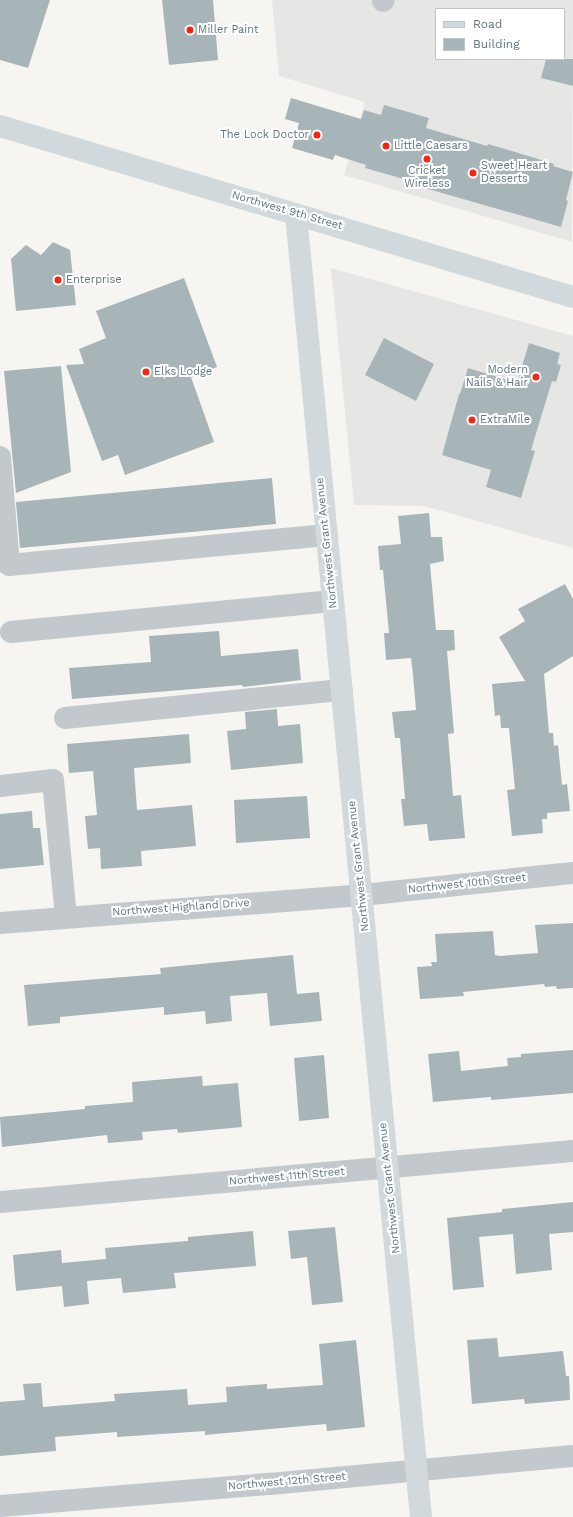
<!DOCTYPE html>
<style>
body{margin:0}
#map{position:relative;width:573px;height:1517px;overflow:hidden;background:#f6f5f1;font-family:"Work Sans",sans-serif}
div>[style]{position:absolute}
.built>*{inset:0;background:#e6e7e5}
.building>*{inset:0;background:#a8b5b8}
.minor>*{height:22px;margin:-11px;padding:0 11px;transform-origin:11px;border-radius:11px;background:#c2c8cb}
.major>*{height:22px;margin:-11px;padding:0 11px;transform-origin:11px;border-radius:11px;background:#d2d9dc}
.dots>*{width:11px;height:11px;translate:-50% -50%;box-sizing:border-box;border:2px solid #fff;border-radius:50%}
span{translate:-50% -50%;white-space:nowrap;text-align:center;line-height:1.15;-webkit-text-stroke:4px #fff;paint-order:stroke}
.poi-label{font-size:11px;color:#5d7680}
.left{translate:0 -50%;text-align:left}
.right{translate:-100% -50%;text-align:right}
.street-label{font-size:11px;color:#5d7680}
.legend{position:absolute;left:435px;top:8px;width:130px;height:52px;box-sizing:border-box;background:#fff;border:1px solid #bec8cc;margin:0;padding:5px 7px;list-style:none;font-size:12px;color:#5d7680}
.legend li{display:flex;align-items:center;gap:8px;height:20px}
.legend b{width:20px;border:1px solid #bec8cc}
</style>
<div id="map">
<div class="built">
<div style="clip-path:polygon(evenodd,272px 0,573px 0,572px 242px,344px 175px,365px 102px,279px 76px,272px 0,436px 9px,564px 9px,564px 59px,436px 59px,436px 9px)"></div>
<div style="clip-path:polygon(331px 268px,573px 336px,573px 548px,424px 506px,354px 505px)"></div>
</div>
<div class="building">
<div style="clip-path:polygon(0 0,50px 0,28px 68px,0 60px)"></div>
<div style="clip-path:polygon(162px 0,213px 0,218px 60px,169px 65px)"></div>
<div style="clip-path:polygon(546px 59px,573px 59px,573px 86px,541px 78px)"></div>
<div style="clip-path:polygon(291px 98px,361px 119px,364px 110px,381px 115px,384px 105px,429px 118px,426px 128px,487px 146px,488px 144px,512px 151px,554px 164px,553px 166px,573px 172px,566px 200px,568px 201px,561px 227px,407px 183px,407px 180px,365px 168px,366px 165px,335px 155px,333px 160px,292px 148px,299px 123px,285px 119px)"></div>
<div style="clip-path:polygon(53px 242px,70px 250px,76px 305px,16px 311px,11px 259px,26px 245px,41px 255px)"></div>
<div style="clip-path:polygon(184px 278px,217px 367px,191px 377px,214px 442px,125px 475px,118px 455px,102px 461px,66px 365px,84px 364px,79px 349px,106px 338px,96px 311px)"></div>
<div style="clip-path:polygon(384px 338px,434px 364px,416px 401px,365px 375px)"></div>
<div style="clip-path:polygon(529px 343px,560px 353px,557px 364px,561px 365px,556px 382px,552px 381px,531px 450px,535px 451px,521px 498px,486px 487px,491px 470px,442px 455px,459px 394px,460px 394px,468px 368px,517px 383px)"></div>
<div style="clip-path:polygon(61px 366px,71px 472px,16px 493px,4px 371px)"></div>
<div style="clip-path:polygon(272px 478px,276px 524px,20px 548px,16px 502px)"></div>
<div style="clip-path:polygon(429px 513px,431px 537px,442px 537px,444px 561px,430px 564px,436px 630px,454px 630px,455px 650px,447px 651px,454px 733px,448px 734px,453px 796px,461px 795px,465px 838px,429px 841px,427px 824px,404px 826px,401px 799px,405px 799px,400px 738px,395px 738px,392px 712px,416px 710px,413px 675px,411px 658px,386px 660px,384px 633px,389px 633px,383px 570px,380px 570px,378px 546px,401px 544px,398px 516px)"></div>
<div style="clip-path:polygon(565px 584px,573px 599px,573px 656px,544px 674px,549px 733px,553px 733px,554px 746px,558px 745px,562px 785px,567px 784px,570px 811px,547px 813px,547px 819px,542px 819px,543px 833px,512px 836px,507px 790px,515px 789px,509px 728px,501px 728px,500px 715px,495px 716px,492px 684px,525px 681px,499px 637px,525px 621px,518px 609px)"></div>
<div style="clip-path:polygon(219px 631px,221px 656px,298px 649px,301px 680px,243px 687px,242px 685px,72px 699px,69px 668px,151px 662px,149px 636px)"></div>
<div style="clip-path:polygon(277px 709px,278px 726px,300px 724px,303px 763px,231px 770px,227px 731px,246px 729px,245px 712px)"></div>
<div style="clip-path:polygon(189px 734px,191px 763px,134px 768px,137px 810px,192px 805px,196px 846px,141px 851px,142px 866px,101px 869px,100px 848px,88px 849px,85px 816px,97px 815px,93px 771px,69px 773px,67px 744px)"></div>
<div style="clip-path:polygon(307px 796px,310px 838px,236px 843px,234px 800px)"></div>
<div style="clip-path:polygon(32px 811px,33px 828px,40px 828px,44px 865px,0 869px,0 814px)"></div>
<div style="clip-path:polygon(573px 923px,573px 988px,557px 989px,556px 986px,545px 987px,544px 984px,463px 992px,464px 996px,420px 999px,417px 967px,432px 966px,431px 962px,437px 962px,435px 934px,493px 931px,495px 955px,500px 956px,538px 953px,535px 925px)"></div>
<div style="clip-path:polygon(293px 955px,297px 994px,319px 992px,322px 1021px,270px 1026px,267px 993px,230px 996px,232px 1021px,206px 1024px,205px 1011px,164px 1015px,164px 1007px,60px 1017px,60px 1023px,28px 1026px,24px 985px,161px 974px,160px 968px)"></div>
<div style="clip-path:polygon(573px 1050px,573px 1093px,491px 1100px,491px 1097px,433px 1102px,428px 1054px,459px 1051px,461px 1071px,508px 1066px,507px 1058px,521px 1057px,521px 1054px)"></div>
<div style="clip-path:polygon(324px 1055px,329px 1118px,299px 1121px,294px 1058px)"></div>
<div style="clip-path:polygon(202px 1076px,203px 1086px,238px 1083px,242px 1127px,178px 1133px,177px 1129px,142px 1132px,143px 1140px,108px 1143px,107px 1135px,2px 1147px,0 1117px,85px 1109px,85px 1106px,133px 1102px,132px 1082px)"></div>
<div style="clip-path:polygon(573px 1202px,573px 1232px,549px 1234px,552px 1270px,516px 1274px,513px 1234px,479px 1237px,484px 1287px,453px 1290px,447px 1218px,502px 1212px,502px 1209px)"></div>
<div style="clip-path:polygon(335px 1227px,343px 1302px,312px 1305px,307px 1257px,291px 1259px,288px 1231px)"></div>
<div style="clip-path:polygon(253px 1231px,256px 1266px,174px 1273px,176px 1288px,123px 1293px,121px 1278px,87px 1281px,89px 1304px,64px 1307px,62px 1286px,16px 1291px,13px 1255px,61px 1250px,62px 1263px,106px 1259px,105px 1248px,188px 1241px,188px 1237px)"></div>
<div style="clip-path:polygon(497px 1338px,499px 1357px,563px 1351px,566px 1376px,569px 1376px,570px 1400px,525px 1404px,524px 1399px,472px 1404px,467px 1340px)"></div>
<div style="clip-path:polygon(356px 1340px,365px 1427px,327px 1431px,326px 1424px,205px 1435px,205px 1431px,117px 1437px,117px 1432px,55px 1437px,56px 1451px,0 1456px,0 1402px,25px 1400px,23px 1384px,41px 1383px,43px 1407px,115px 1401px,114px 1394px,187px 1389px,188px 1405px,227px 1402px,226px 1387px,267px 1384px,267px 1389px,323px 1385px,319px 1344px)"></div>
</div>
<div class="minor">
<div style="left:383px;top:1px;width:1px;rotate:-45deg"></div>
<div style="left:0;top:457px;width:108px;rotate:85.2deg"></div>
<div style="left:9px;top:565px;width:319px;rotate:-5.4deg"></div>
<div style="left:11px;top:632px;width:323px;rotate:-5.5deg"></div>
<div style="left:65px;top:718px;width:278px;rotate:-5.8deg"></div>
<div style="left:0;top:786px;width:53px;rotate:-6.5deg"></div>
<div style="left:53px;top:780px;width:138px;rotate:84.6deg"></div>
<div style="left:0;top:923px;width:363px;rotate:-4.4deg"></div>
<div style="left:362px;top:895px;width:212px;rotate:-6deg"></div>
<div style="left:0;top:1202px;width:575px;rotate:-5.09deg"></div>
<div style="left:0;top:1506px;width:271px;rotate:-4.7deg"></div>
<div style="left:270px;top:1484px;width:304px;rotate:-5.3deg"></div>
</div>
<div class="major">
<div style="left:0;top:126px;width:598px;rotate:16.62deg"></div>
<div style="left:296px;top:214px;width:1309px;rotate:84.52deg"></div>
</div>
<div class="dots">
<div style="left:190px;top:30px;background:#f52413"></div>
<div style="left:317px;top:135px;background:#f52413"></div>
<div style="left:386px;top:146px;background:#f52413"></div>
<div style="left:427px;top:159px;background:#f52413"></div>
<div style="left:473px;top:173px;background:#f52413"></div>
<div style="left:58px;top:280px;background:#f52413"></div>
<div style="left:146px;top:372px;background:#f52413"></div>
<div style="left:536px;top:377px;background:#f52413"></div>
<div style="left:472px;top:420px;background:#f52413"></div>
</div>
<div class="poi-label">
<span class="left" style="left:198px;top:30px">Miller Paint</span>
<span class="right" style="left:309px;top:135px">The Lock Doctor</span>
<span class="left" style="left:394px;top:146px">Little Caesars</span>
<span class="left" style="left:481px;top:173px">Sweet Heart<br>Desserts</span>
<span style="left:427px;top:178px">Cricket<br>Wireless</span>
<span class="left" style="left:66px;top:280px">Enterprise</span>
<span class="right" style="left:528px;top:377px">Modern<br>Nails &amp; Hair</span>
<span class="left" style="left:154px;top:372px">Elks Lodge</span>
<span class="left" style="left:480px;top:420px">ExtraMile</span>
</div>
<div class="street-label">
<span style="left:287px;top:211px;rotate:16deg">Northwest 9th Street</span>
<span style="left:327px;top:543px;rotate:-96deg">Northwest Grant Avenue</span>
<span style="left:359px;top:866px;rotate:-96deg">Northwest Grant Avenue</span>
<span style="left:467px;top:884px;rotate:-6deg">Northwest 10th Street</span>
<span style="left:181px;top:908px;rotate:-4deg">Northwest Highland Drive</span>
<span style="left:287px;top:1177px;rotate:-5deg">Northwest 11th Street</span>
<span style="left:390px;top:1188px;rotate:-96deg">Northwest Grant Avenue</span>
<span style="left:287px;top:1482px;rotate:-5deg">Northwest 12th Street</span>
</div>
<ul class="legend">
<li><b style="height:5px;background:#d2d9dc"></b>Road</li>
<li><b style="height:11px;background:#a8b5b8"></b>Building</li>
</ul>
</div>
